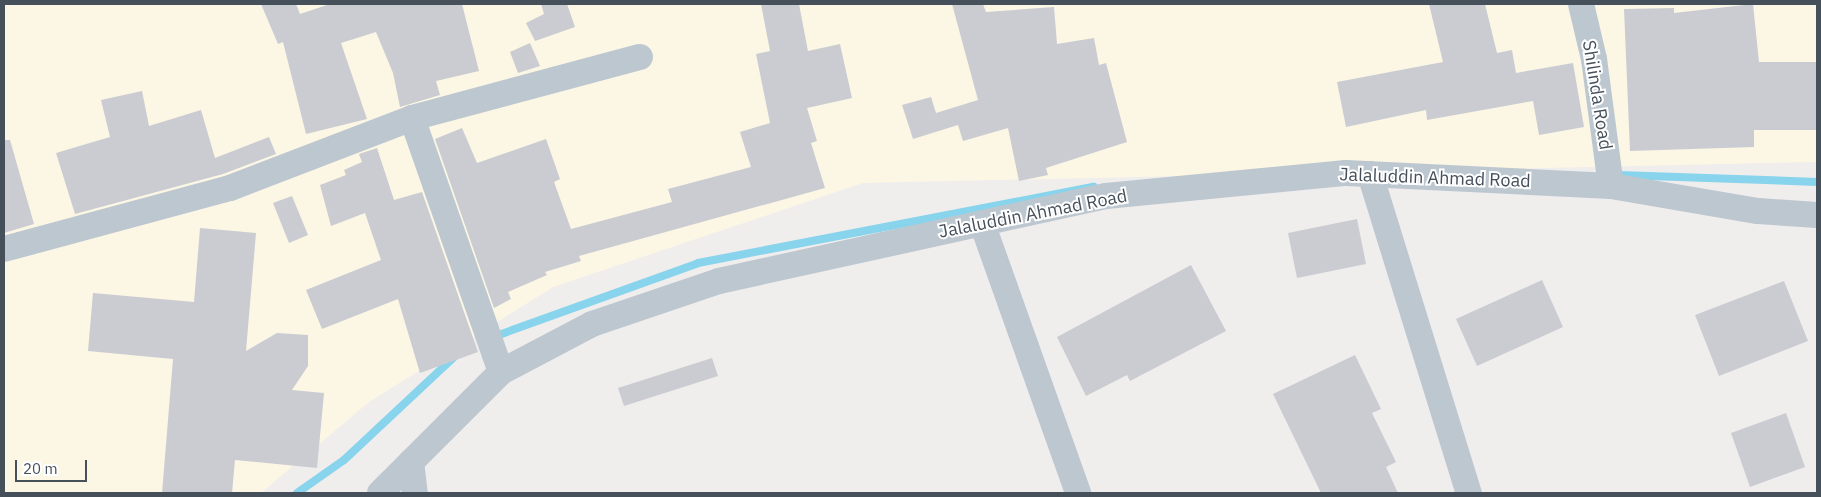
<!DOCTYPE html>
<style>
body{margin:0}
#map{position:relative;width:1821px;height:497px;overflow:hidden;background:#f0eded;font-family:"IBM Plex Sans",sans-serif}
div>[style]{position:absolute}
.commercial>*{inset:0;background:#fcf6e5}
.stream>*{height:8px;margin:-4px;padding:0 4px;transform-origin:4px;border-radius:4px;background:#87d4ec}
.building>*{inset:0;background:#caccd2}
.minor>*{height:26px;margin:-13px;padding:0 13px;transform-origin:13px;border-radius:13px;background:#bdc7d0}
span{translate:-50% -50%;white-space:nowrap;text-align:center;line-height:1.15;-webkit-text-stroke:4px #fff;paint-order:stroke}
.street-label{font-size:18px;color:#45505b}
.frame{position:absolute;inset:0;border:5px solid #45505b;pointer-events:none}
.scale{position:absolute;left:15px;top:460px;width:72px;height:22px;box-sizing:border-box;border:2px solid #45505b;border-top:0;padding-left:6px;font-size:15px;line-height:18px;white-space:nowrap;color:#45505b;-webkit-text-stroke:4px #fff;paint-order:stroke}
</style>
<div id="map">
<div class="commercial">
<div style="clip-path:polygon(4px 4px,1817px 4px,1817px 162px,863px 183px,553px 287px,369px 402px,261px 493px,4px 493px)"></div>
</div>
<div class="stream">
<div style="left:1619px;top:175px;width:198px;rotate:2deg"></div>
<div style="left:493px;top:337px;width:218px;rotate:-19.8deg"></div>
<div style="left:698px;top:263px;width:403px;rotate:-10.9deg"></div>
<div style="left:297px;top:493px;width:57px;rotate:-35.1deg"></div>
<div style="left:344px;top:460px;width:151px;rotate:-43.1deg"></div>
</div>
<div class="building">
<div style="clip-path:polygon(261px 4px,296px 4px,300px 14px,330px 4px,462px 4px,479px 71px,436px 81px,440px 95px,400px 107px,393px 73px,376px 32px,341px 43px,367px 119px,306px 134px,283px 42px,278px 44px)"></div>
<div style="clip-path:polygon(541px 4px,567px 4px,575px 27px,535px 41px,526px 23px,544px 14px)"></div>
<div style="clip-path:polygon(761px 4px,799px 4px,808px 51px,840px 44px,852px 98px,807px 108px,817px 141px,811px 143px,825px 188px,579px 256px,581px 261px,545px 272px,547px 275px,508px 292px,511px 299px,494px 308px,435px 139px,462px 128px,477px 163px,546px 139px,560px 179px,554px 182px,571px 229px,672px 202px,668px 189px,751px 167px,740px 132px,770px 123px,756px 54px,770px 51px)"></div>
<div style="clip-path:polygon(952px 4px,983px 4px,986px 12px,1054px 7px,1057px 44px,1094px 38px,1099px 65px,1106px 63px,1127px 142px,1046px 168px,1048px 175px,1019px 181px,1008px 128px,963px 141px,958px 125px,913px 139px,902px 105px,931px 97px,936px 113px,978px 100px)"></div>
<div style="clip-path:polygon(1429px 4px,1485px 4px,1497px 53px,1512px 50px,1516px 73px,1573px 63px,1584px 127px,1539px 135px,1533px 101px,1427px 120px,1426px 110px,1346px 127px,1337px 82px,1443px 62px)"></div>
<div style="clip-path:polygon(1753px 4px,1759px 62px,1817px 62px,1817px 130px,1754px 130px,1754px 147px,1630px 151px,1624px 9px,1674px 8px,1674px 13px)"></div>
<div style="clip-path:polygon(530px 43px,540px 66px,518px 73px,510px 52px)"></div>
<div style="clip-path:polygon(142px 91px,149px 126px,201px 110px,215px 158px,269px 137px,276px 154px,223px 174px,75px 214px,56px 153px,110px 137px,101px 100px)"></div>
<div style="clip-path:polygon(4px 140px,10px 140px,34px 224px,4px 233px)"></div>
<div style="clip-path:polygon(377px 148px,394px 200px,422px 192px,478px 352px,420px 373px,398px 299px,322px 329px,306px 290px,381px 260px,365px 213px,331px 226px,320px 185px,346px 175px,344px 170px,362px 162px,359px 154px)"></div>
<div style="clip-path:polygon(292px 196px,308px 235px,289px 243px,273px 203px)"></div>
<div style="clip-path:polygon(1357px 219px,1366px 264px,1297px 278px,1288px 233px)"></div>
<div style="clip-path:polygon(200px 228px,256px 233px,246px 351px,277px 333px,308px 335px,308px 366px,292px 390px,324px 393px,317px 468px,235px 460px,232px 493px,162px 493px,173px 359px,88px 351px,93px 293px,194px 302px)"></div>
<div style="clip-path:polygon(1191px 265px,1226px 331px,1130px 381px,1127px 375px,1086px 396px,1057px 337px)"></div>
<div style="clip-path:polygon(1542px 280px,1563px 327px,1477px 366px,1456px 319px)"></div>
<div style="clip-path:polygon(1784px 281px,1808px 341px,1719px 376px,1695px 315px)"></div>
<div style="clip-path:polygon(1355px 355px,1381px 409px,1372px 413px,1396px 462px,1386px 467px,1398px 493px,1321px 493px,1273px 394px)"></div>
<div style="clip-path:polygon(712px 358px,718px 376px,624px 406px,618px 388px)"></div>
<div style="clip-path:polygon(1786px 413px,1805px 467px,1750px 487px,1731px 433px)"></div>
</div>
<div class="minor">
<div style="left:1581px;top:4px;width:57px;rotate:76.7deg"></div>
<div style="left:1594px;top:59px;width:128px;rotate:82.4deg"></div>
<div style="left:412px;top:118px;width:269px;rotate:70.7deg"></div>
<div style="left:1370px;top:174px;width:334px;rotate:72.8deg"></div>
<div style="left:982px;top:223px;width:287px;rotate:70.4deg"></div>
<div style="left:4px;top:249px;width:234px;rotate:-15.1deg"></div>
<div style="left:230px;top:188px;width:195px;rotate:-21deg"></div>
<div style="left:412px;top:118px;width:236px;rotate:-15deg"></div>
<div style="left:411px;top:462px;width:31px;rotate:83deg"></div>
<div style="left:380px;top:493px;width:171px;rotate:-45deg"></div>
<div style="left:501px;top:372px;width:103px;rotate:-27.8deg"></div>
<div style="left:592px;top:324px;width:134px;rotate:-18.7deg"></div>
<div style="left:719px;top:281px;width:396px;rotate:-12.4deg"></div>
<div style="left:1106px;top:196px;width:241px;rotate:-5.5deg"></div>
<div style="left:1346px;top:173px;width:265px;rotate:2.8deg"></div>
<div style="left:1611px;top:186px;width:149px;rotate:9.7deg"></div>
<div style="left:1758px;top:211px;width:59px;rotate:3.9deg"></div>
</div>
<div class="street-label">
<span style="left:1597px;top:95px;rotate:81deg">Shilinda Road</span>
<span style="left:1435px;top:178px;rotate:2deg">Jalaluddin Ahmad Road</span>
<span style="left:1033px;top:214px;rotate:-11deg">Jalaluddin Ahmad Road</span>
</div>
<div class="frame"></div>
<div class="scale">20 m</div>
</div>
